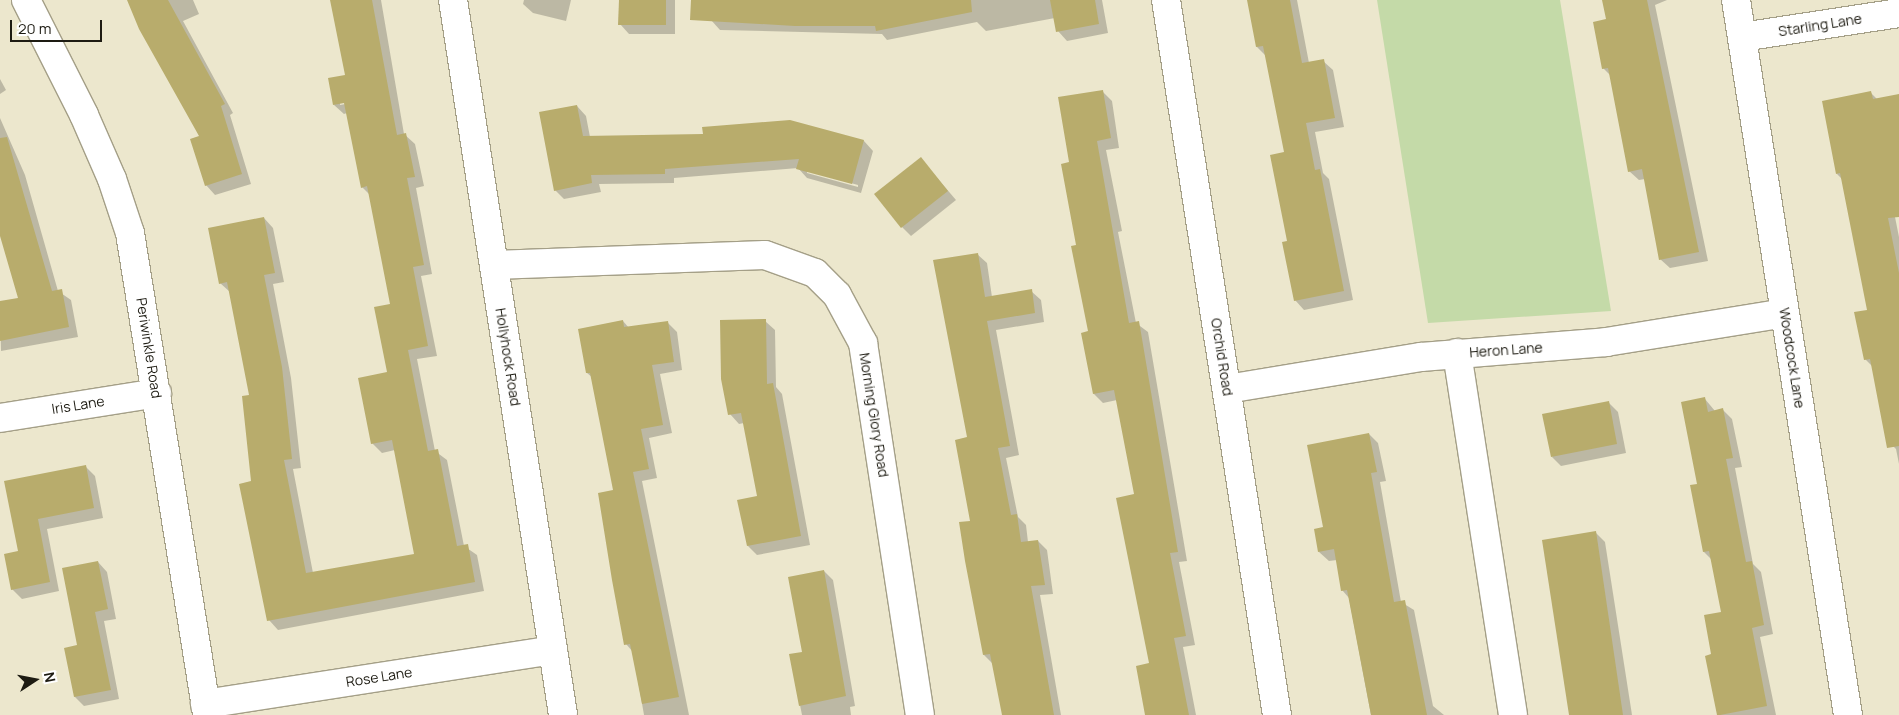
<!DOCTYPE html>
<style>
body{margin:0}
#map{position:relative;width:1899px;height:715px;overflow:hidden;background:#ece7cd;font-family:Manrope,sans-serif}
div>[style]{position:absolute}
.green>*{inset:0;background:#c4daa8}
.shadow>*{inset:0;background:#0003}
.building>*{inset:0;background:#b8ac6c}
.roads{filter:drop-shadow(1px 0 #a49f87) drop-shadow(-1px 0 #a49f87) drop-shadow(0 1px #a49f87) drop-shadow(0 -1px #a49f87)}
.street>*{height:28px;margin:-14px;padding:0 14px;transform-origin:14px;border-radius:14px;background:#fff}
span{translate:-50% -50%;white-space:nowrap;text-align:center;line-height:1.15;-webkit-text-stroke:4px #fff;paint-order:stroke}
.street-label{font-size:14px;color:#1d1b12}
.north{position:absolute;left:10px;top:655px;width:50px;height:50px;-webkit-text-stroke:4px #fff;paint-order:stroke;rotate:79deg;font-size:14px;font-weight:700;line-height:20px;text-align:center;color:#1d1b12}
.north::after{content:'';display:block;margin:auto;width:18px;height:22px;background:#1d1b12;clip-path:polygon(50% 0,100% 100%,50% 72%,0 100%)}
.scale{position:absolute;left:10px;top:20px;width:92px;height:22px;box-sizing:border-box;border:2px solid #1d1b12;border-top:0;padding-left:6px;font-size:15px;line-height:18px;white-space:nowrap;color:#1d1b12;-webkit-text-stroke:4px #fff;paint-order:stroke}
</style>
<div id="map">
<div class="green">
<div style="clip-path:polygon(1377px 0,1560px 0,1611px 311px,1428px 323px)"></div>
</div>
<div class="shadow">
<div style="clip-path:polygon(129px 0,193px 0,199px 14px,183px 21px,233px 113px,230px 115px,251px 184px,215px 195px,206px 185px,200px 137px)"></div>
<div style="clip-path:polygon(evenodd,332px 0,381px 0,404px 134px,415px 144px,424px 186px,416px 188px,432px 274px,421px 276px,437px 356px,417px 359px,435px 451px,447px 460px,464px 546px,477px 555px,484px 591px,278px 630px,269px 620px,252px 482px,251px 397px,230px 292px,220px 283px,264px 218px,273px 228px,284px 282px,273px 284px,291px 378px,301px 468px,293px 469px,313px 573px,416px 555px,395px 450px,382px 453px,372px 443px,389px 373px,392px 305px,370px 195px,362px 187px,347px 113px,344px 114px,334px 105px,346px 76px,332px 0,340px 103px,351px 103px,340px 105px,340px 103px)"></div>
<div style="clip-path:polygon(524px 0,571px 0,566px 21px,533px 13px,523px 4px)"></div>
<div style="clip-path:polygon(620px 0,675px 0,675px 34px,629px 34px,620px 24px)"></div>
<div style="clip-path:polygon(712px 0,1102px 0,1108px 33px,1067px 41px,1058px 31px,1055px 18px,986px 31px,977px 22px,887px 40px,882px 34px,720px 30px,711px 20px)"></div>
<div style="clip-path:polygon(1248px 0,1297px 0,1309px 63px,1323px 61px,1333px 70px,1344px 127px,1315px 132px,1323px 173px,1329px 179px,1353px 300px,1304px 310px,1295px 300px,1285px 153px,1267px 57px,1257px 47px)"></div>
<div style="clip-path:polygon(1603px 0,1667px 0,1655px 5px,1708px 261px,1670px 268px,1660px 259px,1645px 179px,1639px 180px,1629px 171px,1611px 76px,1603px 68px,1607px 20px)"></div>
<div style="clip-path:polygon(0 79px,6px 90px,0 94px)"></div>
<div style="clip-path:polygon(1102px 91px,1112px 101px,1119px 148px,1106px 150px,1122px 231px,1118px 232px,1136px 323px,1148px 332px,1187px 561px,1179px 562px,1195px 645px,1183px 647px,1196px 715px,1147px 715px,1151px 664px,1136px 495px,1117px 400px,1103px 403px,1094px 394px,1082px 334px,1089px 332px,1070px 163px)"></div>
<div style="clip-path:polygon(1871px 93px,1877px 99px,1899px 95px,1899px 164px,1885px 167px,1899px 237px,1899px 464px,1896px 449px,1887px 440px,1873px 367px,1865px 359px,1868px 311px,1843px 180px,1837px 174px)"></div>
<div style="clip-path:polygon(evenodd,577px 106px,586px 116px,590px 137px,704px 135px,790px 121px,864px 141px,873px 151px,861px 193px,807px 178px,798px 168px,674px 178px,674px 183px,599px 184px,601px 192px,564px 199px,555px 190px,577px 106px,807px 171px,858px 185px,858px 187px,807px 173px,807px 171px)"></div>
<div style="clip-path:polygon(0 118px,25px 175px,58px 291px,71px 300px,78px 337px,1px 351px,0 303px,19px 299px,0 232px)"></div>
<div style="clip-path:polygon(921px 159px,956px 200px,911px 236px,902px 227px)"></div>
<div style="clip-path:polygon(977px 254px,987px 263px,992px 297px,1031px 291px,1041px 300px,1044px 322px,996px 330px,1019px 455px,1006px 458px,1018px 517px,1026px 525px,1028px 542px,1038px 541px,1047px 550px,1053px 594px,1040px 595px,1061px 715px,1003px 715px,993px 664px,984px 655px,968px 438px)"></div>
<div style="clip-path:polygon(623px 321px,629px 328px,668px 323px,677px 332px,682px 370px,660px 374px,672px 433px,649px 438px,657px 478px,642px 481px,689px 715px,644px 715px,633px 652px,626px 644px,615px 491px,593px 378px,587px 373px)"></div>
<div style="clip-path:polygon(765px 321px,775px 330px,776px 387px,782px 394px,810px 545px,757px 555px,748px 546px,759px 497px,744px 423px,739px 424px,730px 414px)"></div>
<div style="clip-path:polygon(1705px 399px,1715px 411px,1723px 410px,1732px 419px,1742px 467px,1735px 468px,1753px 564px,1761px 572px,1773px 634px,1760px 637px,1776px 715px,1718px 715px,1713px 655px,1722px 613px,1712px 560px,1704px 552px,1699px 485px)"></div>
<div style="clip-path:polygon(1608px 402px,1618px 412px,1626px 453px,1561px 466px,1552px 457px)"></div>
<div style="clip-path:polygon(1369px 434px,1378px 443px,1386px 481px,1380px 482px,1401px 602px,1414px 610px,1433px 706px,1444px 715px,1371px 715px,1349px 598px,1342px 590px,1337px 560px,1329px 561px,1319px 552px,1324px 528px)"></div>
<div style="clip-path:polygon(85px 466px,95px 476px,103px 518px,47px 529px,59px 591px,22px 599px,12px 589px,19px 552px,6px 482px)"></div>
<div style="clip-path:polygon(1596px 533px,1605px 542px,1632px 715px,1570px 715px)"></div>
<div style="clip-path:polygon(98px 562px,107px 572px,116px 619px,104px 621px,119px 699px,84px 706px,75px 697px,79px 646px)"></div>
<div style="clip-path:polygon(824px 571px,833px 580px,855px 706px,850px 707px,851px 715px,802px 715px,790px 655px,804px 653px)"></div>
</div>
<div class="building">
<div style="clip-path:polygon(127px 0,168px 0,225px 104px,221px 106px,242px 174px,205px 186px,190px 139px,199px 136px,139px 29px)"></div>
<div style="clip-path:polygon(330px 0,372px 0,397px 135px,406px 133px,415px 177px,407px 178px,424px 265px,413px 267px,428px 346px,408px 350px,428px 451px,438px 449px,457px 546px,468px 544px,475px 582px,267px 621px,239px 484px,251px 481px,242px 396px,249px 395px,227px 282px,219px 284px,208px 228px,264px 217px,275px 273px,264px 275px,282px 367px,292px 459px,284px 460px,306px 573px,414px 554px,392px 440px,371px 444px,358px 378px,387px 372px,374px 307px,390px 304px,367px 186px,361px 188px,344px 103px,333px 105px,328px 78px,345px 75px)"></div>
<div style="clip-path:polygon(619px 0,666px 0,666px 25px,618px 25px)"></div>
<div style="clip-path:polygon(691px 0,971px 0,972px 12px,876px 31px,875px 26px,795px 26px,690px 20px)"></div>
<div style="clip-path:polygon(1050px 0,1095px 0,1099px 24px,1056px 32px)"></div>
<div style="clip-path:polygon(1247px 0,1290px 0,1302px 63px,1324px 59px,1335px 118px,1306px 123px,1315px 170px,1320px 169px,1344px 291px,1294px 301px,1282px 242px,1287px 241px,1270px 155px,1284px 152px,1263px 46px,1256px 47px)"></div>
<div style="clip-path:polygon(1602px 0,1647px 0,1699px 252px,1659px 260px,1642px 169px,1628px 172px,1608px 68px,1602px 69px,1593px 22px,1606px 19px)"></div>
<div style="clip-path:polygon(1103px 90px,1111px 138px,1097px 141px,1129px 323px,1139px 321px,1178px 552px,1170px 553px,1186px 636px,1174px 638px,1189px 715px,1145px 715px,1136px 666px,1149px 663px,1116px 498px,1134px 494px,1114px 390px,1093px 394px,1081px 333px,1088px 331px,1071px 246px,1076px 245px,1061px 164px,1069px 162px,1058px 97px)"></div>
<div style="clip-path:polygon(1871px 91px,1873px 99px,1899px 94px,1899px 217px,1888px 218px,1899px 273px,1899px 446px,1887px 448px,1870px 359px,1864px 360px,1854px 312px,1867px 310px,1840px 173px,1836px 174px,1822px 101px)"></div>
<div style="clip-path:polygon(577px 105px,583px 136px,703px 134px,702px 127px,790px 120px,864px 140px,852px 184px,796px 169px,799px 159px,665px 169px,665px 174px,591px 175px,592px 183px,554px 191px,539px 112px)"></div>
<div style="clip-path:polygon(7px 137px,52px 291px,62px 289px,69px 327px,0 341px,0 301px,18px 298px,0 236px,0 138px)"></div>
<div style="clip-path:polygon(921px 157px,948px 191px,901px 228px,874px 194px)"></div>
<div style="clip-path:polygon(978px 253px,985px 297px,1032px 289px,1035px 313px,987px 321px,1010px 446px,998px 448px,1011px 515px,1017px 514px,1021px 542px,1038px 540px,1045px 585px,1031px 586px,1054px 715px,1002px 715px,990px 654px,983px 655px,965px 561px,959px 522px,970px 521px,955px 440px,967px 437px,933px 260px)"></div>
<div style="clip-path:polygon(766px 319px,767px 384px,773px 383px,801px 536px,747px 546px,737px 500px,757px 496px,741px 413px,728px 415px,721px 379px,720px 320px)"></div>
<div style="clip-path:polygon(623px 320px,624px 327px,668px 321px,674px 362px,652px 365px,663px 425px,641px 429px,649px 469px,633px 472px,679px 697px,642px 704px,630px 644px,624px 645px,612px 580px,598px 493px,613px 490px,590px 373px,586px 373px,578px 329px)"></div>
<div style="clip-path:polygon(1705px 397px,1708px 412px,1723px 408px,1733px 458px,1726px 459px,1746px 562px,1752px 561px,1764px 625px,1752px 628px,1767px 706px,1720px 715px,1717px 715px,1705px 656px,1711px 654px,1704px 615px,1721px 612px,1709px 551px,1703px 552px,1690px 485px,1697px 484px,1681px 402px)"></div>
<div style="clip-path:polygon(1609px 401px,1617px 444px,1551px 457px,1542px 414px)"></div>
<div style="clip-path:polygon(1369px 433px,1377px 472px,1371px 473px,1394px 602px,1405px 600px,1427px 715px,1371px 715px,1347px 590px,1341px 591px,1334px 549px,1318px 552px,1314px 529px,1323px 527px,1307px 445px)"></div>
<div style="clip-path:polygon(86px 465px,94px 508px,38px 519px,50px 582px,11px 590px,4px 554px,18px 551px,4px 481px)"></div>
<div style="clip-path:polygon(1596px 531px,1623px 715px,1569px 715px,1542px 540px)"></div>
<div style="clip-path:polygon(98px 561px,108px 609px,95px 612px,111px 690px,74px 697px,64px 648px,77px 645px,62px 568px)"></div>
<div style="clip-path:polygon(824px 570px,846px 696px,799px 706px,789px 654px,802px 652px,788px 577px)"></div>
</div>
<div class="roads">
<div class="street">
<div style="left:26px;top:0;width:129px;rotate:63.2deg"></div>
<div style="left:84px;top:115px;width:70px;rotate:66.4deg"></div>
<div style="left:112px;top:179px;width:57px;rotate:71.6deg"></div>
<div style="left:130px;top:233px;width:488px;rotate:80.9deg"></div>
<div style="left:453px;top:0;width:723px;rotate:81.25deg"></div>
<div style="left:1166px;top:0;width:724px;rotate:81.18deg"></div>
<div style="left:1736px;top:0;width:724px;rotate:81.1deg"></div>
<div style="left:1742px;top:37px;width:159px;rotate:-8.7deg"></div>
<div style="left:494px;top:265px;width:271px;rotate:-2.1deg"></div>
<div style="left:765px;top:255px;width:53px;rotate:19.8deg"></div>
<div style="left:815px;top:273px;width:31px;rotate:45deg"></div>
<div style="left:837px;top:295px;width:55px;rotate:61.6deg"></div>
<div style="left:863px;top:343px;width:376px;rotate:81.3deg"></div>
<div style="left:1457px;top:353px;width:366px;rotate:81.2deg"></div>
<div style="left:1227px;top:389px;width:197px;rotate:-9.4deg"></div>
<div style="left:1421px;top:357px;width:186px;rotate:-4.6deg"></div>
<div style="left:1606px;top:342px;width:181px;rotate:-9.2deg"></div>
<div style="left:0;top:418px;width:159px;rotate:-9deg"></div>
<div style="left:205px;top:704px;width:352px;rotate:-8.8deg"></div>
</div>
</div>
<div class="street-label">
<span style="left:1820px;top:25px;rotate:-9deg">Starling Lane</span>
<span style="left:149px;top:348px;rotate:81deg">Periwinkle Road</span>
<span style="left:1506px;top:350px;rotate:-4deg">Heron Lane</span>
<span style="left:508px;top:357px;rotate:81deg">Hollyhock Road</span>
<span style="left:1222px;top:357px;rotate:81deg">Orchid Road</span>
<span style="left:1792px;top:358px;rotate:81deg">Woodcock Lane</span>
<span style="left:78px;top:405px;rotate:-9deg">Iris Lane</span>
<span style="left:874px;top:415px;rotate:81deg">Morning Glory Road</span>
<span style="left:379px;top:677px;rotate:-9deg">Rose Lane</span>
</div>
<div class="north">N</div>
<div class="scale">20 m</div>
</div>
